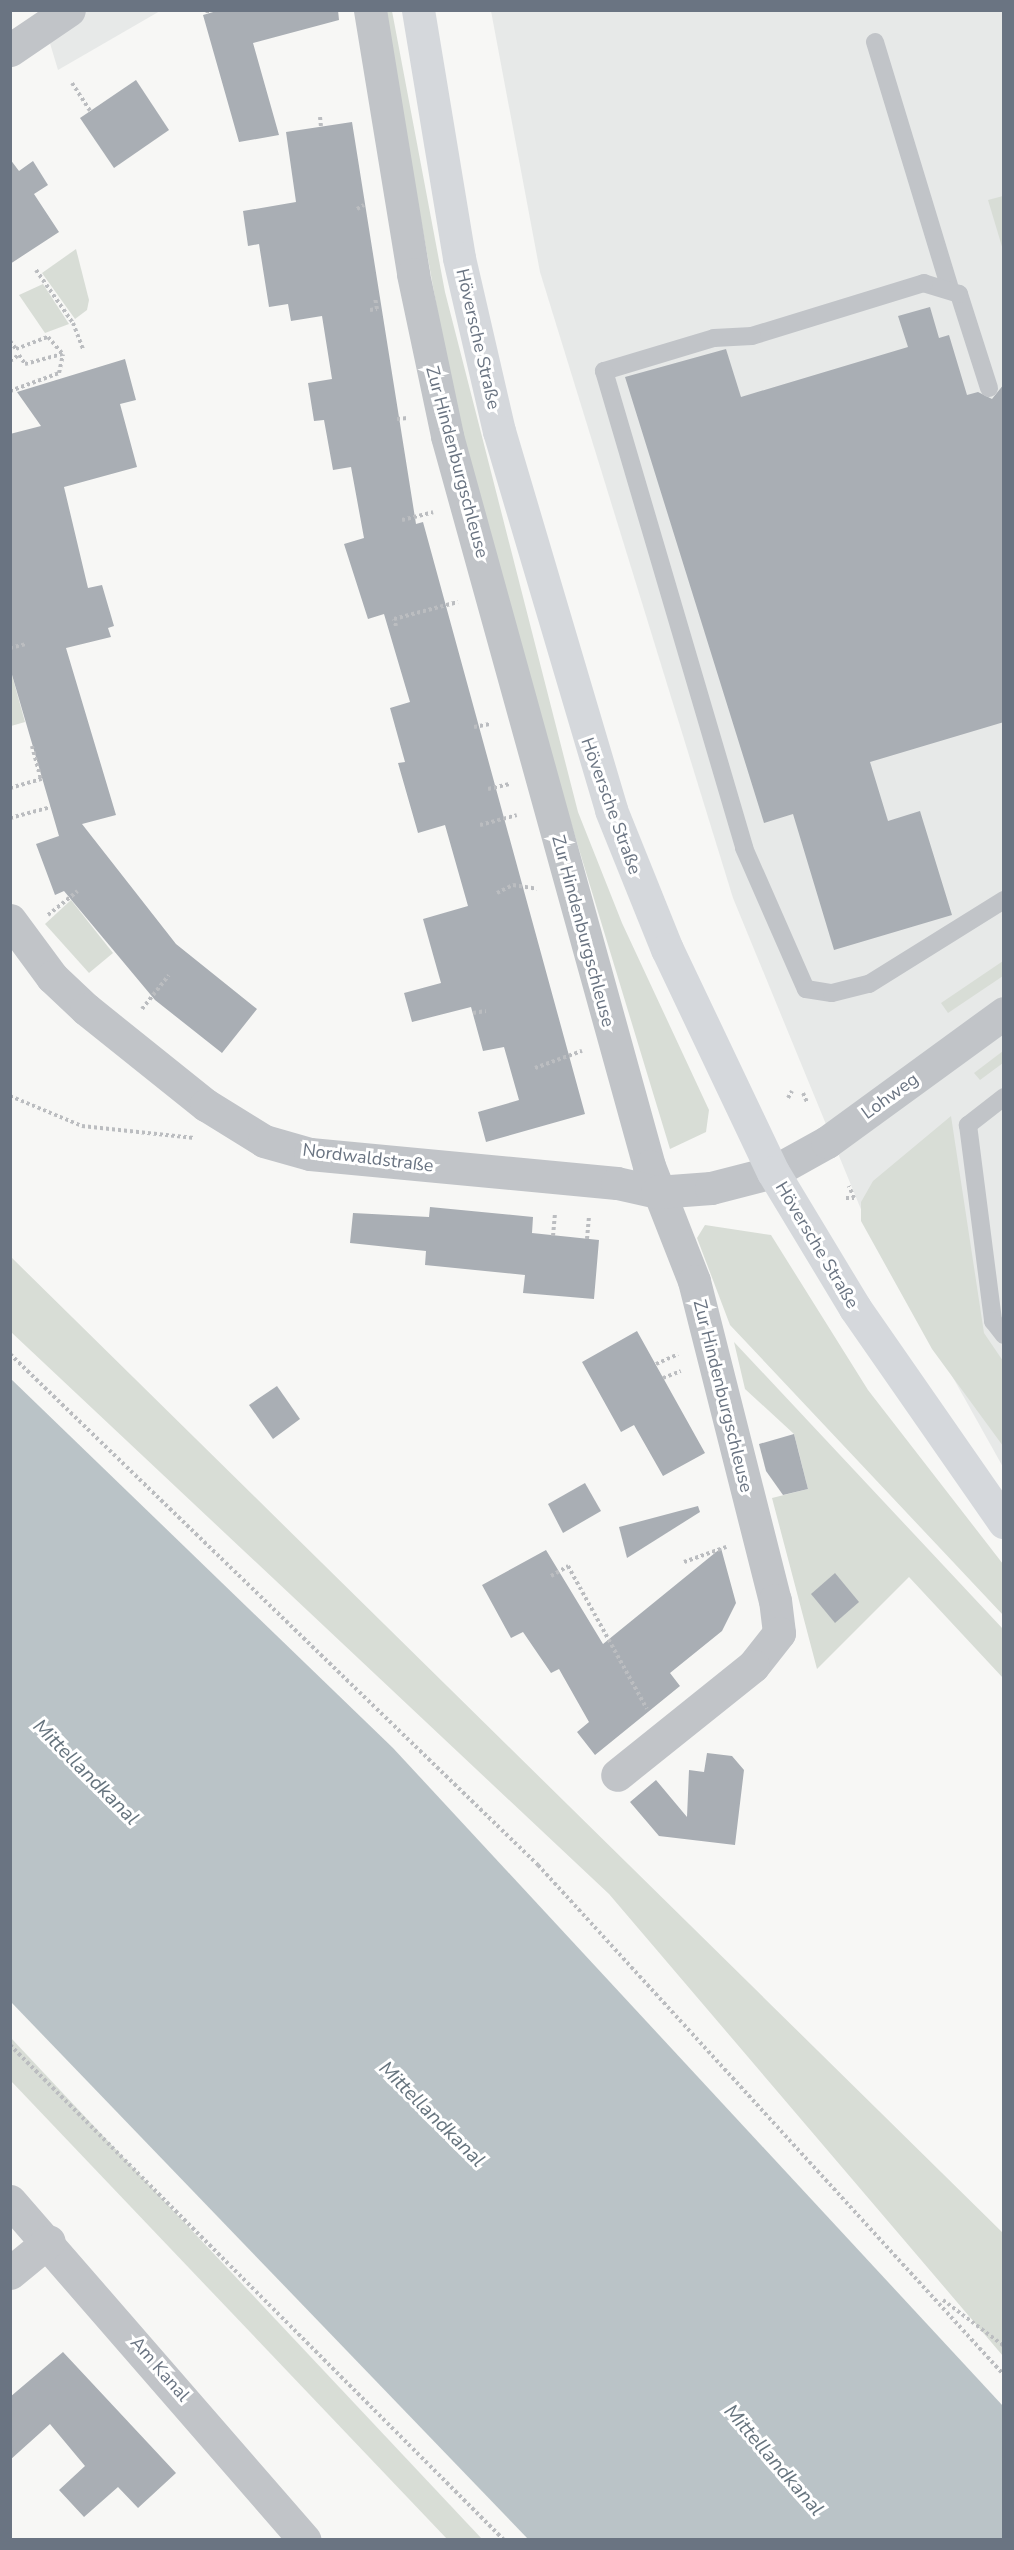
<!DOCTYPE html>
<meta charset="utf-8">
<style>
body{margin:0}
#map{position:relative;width:1014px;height:2550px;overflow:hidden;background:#f7f7f5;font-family:"Nunito Sans",sans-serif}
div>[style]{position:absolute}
.built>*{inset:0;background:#e7e9e8}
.green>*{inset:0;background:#d8ddd6}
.water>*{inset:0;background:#bac3c7}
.building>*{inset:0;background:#a9aeb4}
.path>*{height:4px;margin-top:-2px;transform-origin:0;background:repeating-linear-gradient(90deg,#bbbdc0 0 3px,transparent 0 6px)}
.service>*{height:18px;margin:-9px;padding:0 9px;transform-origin:9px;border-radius:9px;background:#c1c4c8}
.minor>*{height:33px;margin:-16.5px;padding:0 16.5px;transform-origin:16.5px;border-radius:16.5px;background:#c1c4c8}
.secondary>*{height:33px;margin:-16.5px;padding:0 16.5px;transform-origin:16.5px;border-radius:16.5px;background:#d5d8dc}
span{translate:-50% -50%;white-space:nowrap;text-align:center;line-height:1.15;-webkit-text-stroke:6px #fff;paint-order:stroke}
.street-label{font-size:18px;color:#6a7482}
.water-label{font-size:20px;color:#66747e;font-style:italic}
.frame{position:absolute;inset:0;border:12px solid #6a7482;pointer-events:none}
</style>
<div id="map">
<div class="built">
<div style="clip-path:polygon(40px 10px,160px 11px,58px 70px)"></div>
<div style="clip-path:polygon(491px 11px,1003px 11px,1003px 1467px,867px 1224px,733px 898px,540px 272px)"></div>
</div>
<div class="green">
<div style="clip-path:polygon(383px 11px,392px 11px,445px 292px,578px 812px,622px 923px,709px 1110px,706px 1132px,670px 1149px,568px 813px,454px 402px)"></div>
<div style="clip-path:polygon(1003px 196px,1004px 196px,1003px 250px,988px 200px)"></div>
<div style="clip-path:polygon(76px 249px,89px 300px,87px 310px,75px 319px,42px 273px)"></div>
<div style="clip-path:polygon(43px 284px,69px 324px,45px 333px,19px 295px)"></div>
<div style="clip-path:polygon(10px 668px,25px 722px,11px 726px,10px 726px)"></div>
<div style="clip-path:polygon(71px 900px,113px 953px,89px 973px,45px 924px)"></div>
<div style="clip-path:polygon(1003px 961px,1003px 976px,948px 1013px,941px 1003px)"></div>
<div style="clip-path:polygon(1003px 1051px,1003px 1063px,980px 1080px,974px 1073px)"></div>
<div style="clip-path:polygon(951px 1116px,984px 1333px,1003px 1361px,1003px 1446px,932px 1349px,861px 1221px,861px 1202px,873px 1181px)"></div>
<div style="clip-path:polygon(705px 1225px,771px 1235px,868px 1390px,1003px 1564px,1003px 1615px,730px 1325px,697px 1238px)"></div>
<div style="clip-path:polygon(11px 1257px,1003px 2233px,1003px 2356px,609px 1894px,11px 1332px)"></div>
<div style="clip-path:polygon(734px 1342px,1003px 1629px,1003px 1678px,909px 1577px,817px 1669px,772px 1498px,808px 1489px,799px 1453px,794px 1434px,745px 1389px)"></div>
<div style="clip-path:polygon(11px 2038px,482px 2539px,447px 2539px,11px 2081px)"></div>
</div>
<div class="water">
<div style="clip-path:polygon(10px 1378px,393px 1748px,1003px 2406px,1003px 2539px,528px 2539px,11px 2002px)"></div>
</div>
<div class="building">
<div style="clip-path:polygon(220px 10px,338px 10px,339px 20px,253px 43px,279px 135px,239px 142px,203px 15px)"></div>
<div style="clip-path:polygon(136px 80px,169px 130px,114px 168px,80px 118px)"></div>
<div style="clip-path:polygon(352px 122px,416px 524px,423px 522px,585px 1114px,486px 1142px,478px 1112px,519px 1100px,504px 1047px,483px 1051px,471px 1007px,412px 1022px,404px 993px,441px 983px,423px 919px,468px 906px,445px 825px,418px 833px,398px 763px,405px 762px,390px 708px,410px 702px,384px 614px,368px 619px,344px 544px,364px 538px,351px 467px,333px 470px,324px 420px,314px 421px,308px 383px,332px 379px,322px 316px,291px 321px,288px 304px,269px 307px,259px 244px,248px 246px,243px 211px,296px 202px,286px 132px)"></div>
<div style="clip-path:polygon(10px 159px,19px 171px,33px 161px,48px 185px,34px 194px,59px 232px,10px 264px)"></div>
<div style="clip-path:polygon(930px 307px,939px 338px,949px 335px,967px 395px,978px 392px,992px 399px,1004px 384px,1004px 722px,870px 762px,888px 821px,920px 811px,952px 915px,834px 950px,793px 814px,764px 823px,625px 377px,726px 349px,741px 397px,908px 347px,898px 316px)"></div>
<div style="clip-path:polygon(125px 359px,136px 400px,120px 404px,137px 467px,64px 487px,88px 588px,102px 585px,114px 626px,108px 628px,111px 637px,66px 648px,116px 815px,82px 824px,176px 944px,257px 1009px,222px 1053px,155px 1000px,64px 891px,55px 895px,36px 844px,59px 836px,10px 668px,10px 434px,41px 426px,17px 392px)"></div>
<div style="clip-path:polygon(430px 1207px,533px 1217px,532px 1233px,599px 1240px,594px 1299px,523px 1293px,525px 1275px,425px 1265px,426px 1251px,350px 1243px,353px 1213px,429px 1217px)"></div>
<div style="clip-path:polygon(637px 1331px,705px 1453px,663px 1476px,634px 1425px,621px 1432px,582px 1362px)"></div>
<div style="clip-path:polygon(277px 1386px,300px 1419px,273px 1439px,249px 1405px)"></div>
<div style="clip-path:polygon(794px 1434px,808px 1489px,783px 1495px,766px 1471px,759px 1444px)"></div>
<div style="clip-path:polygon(585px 1483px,601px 1511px,563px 1533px,548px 1504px)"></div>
<div style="clip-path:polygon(698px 1506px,700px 1512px,627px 1558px,619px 1527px)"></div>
<div style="clip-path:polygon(721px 1548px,736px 1603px,722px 1631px,670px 1673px,680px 1686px,595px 1755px,577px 1732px,589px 1722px,559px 1669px,551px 1673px,523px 1632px,511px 1638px,482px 1585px,546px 1550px,603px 1644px)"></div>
<div style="clip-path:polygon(835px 1573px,859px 1602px,835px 1623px,811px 1594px)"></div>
<div style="clip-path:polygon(707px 1753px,732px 1756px,744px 1770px,735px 1845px,659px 1836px,630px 1802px,656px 1780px,687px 1817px,689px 1770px,704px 1772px)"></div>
<div style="clip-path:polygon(63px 2352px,176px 2473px,138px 2508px,118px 2487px,84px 2517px,59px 2490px,85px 2466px,50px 2424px,10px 2460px,10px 2397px)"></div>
</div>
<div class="path">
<div style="left:207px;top:10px;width:4px;rotate:76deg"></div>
<div style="left:72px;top:83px;width:33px;rotate:57deg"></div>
<div style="left:320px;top:117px;width:9px;rotate:84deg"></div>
<div style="left:357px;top:209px;width:8px;rotate:-30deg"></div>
<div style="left:36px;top:270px;width:65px;rotate:55.1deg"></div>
<div style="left:73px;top:323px;width:28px;rotate:69deg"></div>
<div style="left:370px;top:310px;width:7px;rotate:-8deg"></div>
<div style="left:377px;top:309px;width:11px;rotate:-100deg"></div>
<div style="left:10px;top:341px;width:10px;rotate:53deg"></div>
<div style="left:16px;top:349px;width:34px;rotate:-21deg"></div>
<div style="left:48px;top:337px;width:23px;rotate:49deg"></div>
<div style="left:10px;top:361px;width:11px;rotate:-34deg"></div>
<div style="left:19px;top:355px;width:11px;rotate:56deg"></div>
<div style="left:25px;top:364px;width:39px;rotate:-15deg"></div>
<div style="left:10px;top:391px;width:52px;rotate:-20.2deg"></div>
<div style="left:59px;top:373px;width:19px;rotate:-78deg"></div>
<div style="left:397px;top:419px;width:11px;rotate:-5deg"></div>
<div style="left:402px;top:520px;width:32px;rotate:-14deg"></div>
<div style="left:396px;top:626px;width:7px;rotate:-106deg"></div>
<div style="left:394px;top:619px;width:66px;rotate:-14.9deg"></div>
<div style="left:10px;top:648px;width:16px;rotate:-14deg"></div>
<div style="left:474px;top:727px;width:16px;rotate:-11deg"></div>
<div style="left:32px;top:746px;width:35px;rotate:75deg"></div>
<div style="left:10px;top:788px;width:33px;rotate:-16deg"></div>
<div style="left:488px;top:789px;width:22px;rotate:-13deg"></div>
<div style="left:10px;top:818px;width:42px;rotate:-15deg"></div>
<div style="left:480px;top:825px;width:38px;rotate:-15deg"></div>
<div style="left:497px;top:893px;width:18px;rotate:-27deg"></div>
<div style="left:513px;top:885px;width:24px;rotate:9deg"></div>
<div style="left:48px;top:915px;width:38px;rotate:-39deg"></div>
<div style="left:142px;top:1009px;width:43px;rotate:-51.5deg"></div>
<div style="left:473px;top:1013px;width:13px;rotate:-9deg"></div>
<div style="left:535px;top:1068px;width:50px;rotate:-19.9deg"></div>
<div style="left:803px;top:1093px;width:10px;rotate:66deg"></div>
<div style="left:10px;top:1096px;width:78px;rotate:22.6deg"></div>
<div style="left:82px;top:1126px;width:113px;rotate:6.1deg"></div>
<div style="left:788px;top:1098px;width:8px;rotate:-60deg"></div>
<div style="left:846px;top:1198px;width:8px"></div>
<div style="left:854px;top:1198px;width:13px;rotate:-113deg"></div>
<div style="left:553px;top:1236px;width:24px;rotate:-85deg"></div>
<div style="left:587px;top:1239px;width:23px;rotate:-85deg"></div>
<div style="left:10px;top:1354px;width:735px;rotate:44.06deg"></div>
<div style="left:538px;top:1865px;width:691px;rotate:47.58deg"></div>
<div style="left:656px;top:1364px;width:24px;rotate:-24deg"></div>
<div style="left:663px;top:1378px;width:19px;rotate:-21deg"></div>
<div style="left:684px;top:1562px;width:45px;rotate:-19.7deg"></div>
<div style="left:551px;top:1576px;width:20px;rotate:-30deg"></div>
<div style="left:568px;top:1566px;width:163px;rotate:61.1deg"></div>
<div style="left:10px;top:2045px;width:699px;rotate:45.06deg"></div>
<div style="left:943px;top:2300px;width:76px;rotate:37deg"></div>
</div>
<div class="service">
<div style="left:875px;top:42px;width:255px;rotate:73.1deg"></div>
<div style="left:989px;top:388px;width:99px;rotate:-107.7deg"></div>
<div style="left:959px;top:294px;width:37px;rotate:-163deg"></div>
<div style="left:924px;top:283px;width:180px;rotate:162.9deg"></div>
<div style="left:752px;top:336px;width:38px;rotate:177deg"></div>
<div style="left:714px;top:338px;width:115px;rotate:163.3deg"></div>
<div style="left:604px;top:371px;width:497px;rotate:73.6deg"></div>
<div style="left:744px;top:848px;width:154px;rotate:66.3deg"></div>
<div style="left:806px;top:989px;width:26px;rotate:9deg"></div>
<div style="left:832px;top:993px;width:38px;rotate:-14deg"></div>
<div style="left:869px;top:984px;width:159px;rotate:-31.9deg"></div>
<div style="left:1004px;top:1097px;width:46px;rotate:142.1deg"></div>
<div style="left:968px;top:1125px;width:198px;rotate:82.7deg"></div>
<div style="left:993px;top:1321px;width:18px;rotate:52deg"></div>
</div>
<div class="minor">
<div style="left:370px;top:10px;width:267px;rotate:80.7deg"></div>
<div style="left:413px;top:274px;width:166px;rotate:78.1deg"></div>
<div style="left:447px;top:436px;width:757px;rotate:74.53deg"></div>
<div style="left:649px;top:1166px;width:123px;rotate:68.6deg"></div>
<div style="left:694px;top:1281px;width:329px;rotate:75.8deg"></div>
<div style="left:775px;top:1600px;width:33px;rotate:83deg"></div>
<div style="left:779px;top:1633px;width:42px;rotate:128.2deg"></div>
<div style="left:753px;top:1666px;width:174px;rotate:141.3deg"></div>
<div style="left:10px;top:50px;width:71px;rotate:-34.1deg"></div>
<div style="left:10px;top:920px;width:71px;rotate:53.6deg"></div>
<div style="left:52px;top:977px;width:47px;rotate:43.3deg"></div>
<div style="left:86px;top:1009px;width:154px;rotate:38.7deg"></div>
<div style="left:206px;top:1105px;width:68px;rotate:31.8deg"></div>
<div style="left:264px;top:1141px;width:48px;rotate:15.8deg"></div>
<div style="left:310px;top:1154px;width:308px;rotate:5.4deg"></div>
<div style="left:617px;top:1183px;width:41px;rotate:12.7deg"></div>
<div style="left:657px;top:1192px;width:54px;rotate:-4.2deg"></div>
<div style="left:711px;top:1188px;width:64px;rotate:-14.5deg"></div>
<div style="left:773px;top:1172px;width:62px;rotate:-29.1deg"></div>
<div style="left:827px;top:1142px;width:219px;rotate:-36.1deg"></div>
<div style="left:10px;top:2201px;width:449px;rotate:49deg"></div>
<div style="left:10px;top:2273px;width:50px;rotate:-39.4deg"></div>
</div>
<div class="secondary">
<div style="left:418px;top:10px;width:251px;rotate:80.6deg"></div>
<div style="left:459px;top:258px;width:178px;rotate:77deg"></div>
<div style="left:499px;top:431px;width:395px;rotate:73.5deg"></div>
<div style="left:611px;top:810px;width:150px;rotate:68.1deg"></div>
<div style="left:667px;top:949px;width:247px;rotate:64.6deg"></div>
<div style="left:773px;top:1172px;width:159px;rotate:58.9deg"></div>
<div style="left:855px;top:1308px;width:261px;rotate:55.2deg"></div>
</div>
<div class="street-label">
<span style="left:478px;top:339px;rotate:77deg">Höversche Straße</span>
<span style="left:457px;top:462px;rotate:75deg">Zur Hindenburgschleuse</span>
<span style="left:611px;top:806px;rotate:70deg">Höversche Straße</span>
<span style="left:583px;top:931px;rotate:75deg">Zur Hindenburgschleuse</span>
<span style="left:890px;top:1096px;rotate:-36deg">Lohweg</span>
<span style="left:368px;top:1158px;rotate:7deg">Nordwaldstraße</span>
<span style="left:817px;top:1245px;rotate:59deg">Höversche Straße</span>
<span style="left:723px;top:1396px;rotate:76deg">Zur Hindenburgschleuse</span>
<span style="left:160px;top:2369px;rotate:49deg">Am Kanal</span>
</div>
<div class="water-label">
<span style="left:86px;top:1772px;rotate:45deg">Mittellandkanal</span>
<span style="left:432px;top:2114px;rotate:45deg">Mittellandkanal</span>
<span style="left:774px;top:2460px;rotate:49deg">Mittellandkanal</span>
</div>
<div class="frame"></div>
</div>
